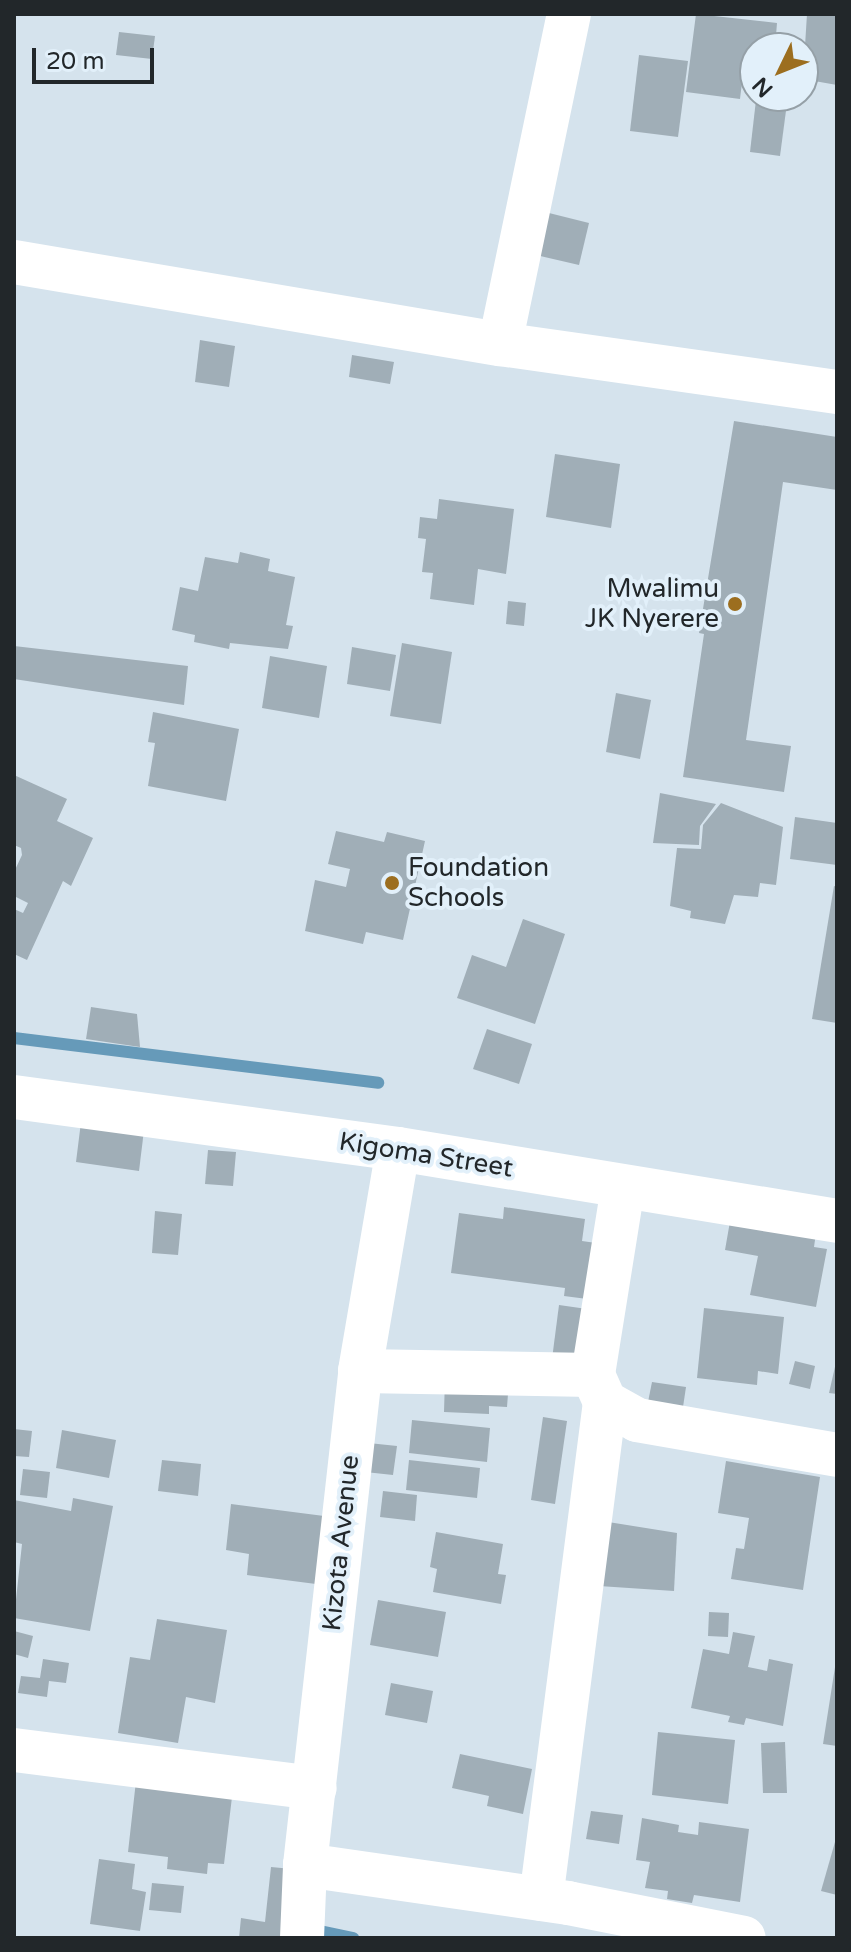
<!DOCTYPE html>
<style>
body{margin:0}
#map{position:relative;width:851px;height:1952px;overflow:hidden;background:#d5e3ed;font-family:"Varela Round",sans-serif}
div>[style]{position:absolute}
.stream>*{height:12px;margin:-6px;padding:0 6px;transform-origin:6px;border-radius:6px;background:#669ab9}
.building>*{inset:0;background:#a0aeb7}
.minor>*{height:44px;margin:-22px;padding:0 22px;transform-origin:22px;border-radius:22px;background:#fff}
.dots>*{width:22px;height:22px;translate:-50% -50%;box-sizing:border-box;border:4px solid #e2f0fa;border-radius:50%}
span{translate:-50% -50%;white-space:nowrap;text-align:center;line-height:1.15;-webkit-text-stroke:8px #e2f0fa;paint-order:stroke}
.poi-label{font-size:26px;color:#22272a}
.right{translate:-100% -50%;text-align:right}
.left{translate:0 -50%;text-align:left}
.street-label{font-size:26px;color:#22272a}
.frame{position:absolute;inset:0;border:16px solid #22272a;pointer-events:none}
.north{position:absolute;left:739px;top:32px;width:80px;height:80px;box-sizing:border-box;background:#e2f0fa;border:2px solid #95a0a7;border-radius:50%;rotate:227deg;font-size:22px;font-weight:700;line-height:32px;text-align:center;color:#22272a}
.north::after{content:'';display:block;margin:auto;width:28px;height:36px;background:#9c6e1f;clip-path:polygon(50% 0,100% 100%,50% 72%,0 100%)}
.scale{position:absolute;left:32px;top:48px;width:122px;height:36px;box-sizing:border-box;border:4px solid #22272a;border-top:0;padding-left:10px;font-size:24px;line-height:28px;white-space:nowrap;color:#22272a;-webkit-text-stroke:6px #e2f0fa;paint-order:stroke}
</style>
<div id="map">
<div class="stream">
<div style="left:14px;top:1038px;width:367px;rotate:7deg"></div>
<div style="left:320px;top:1931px;width:34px;rotate:12deg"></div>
</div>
<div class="building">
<div style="clip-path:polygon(696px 14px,777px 23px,775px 48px,755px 48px,755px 68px,744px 66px,740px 99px,686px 92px)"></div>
<div style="clip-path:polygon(807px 14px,837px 14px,837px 85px,803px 79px)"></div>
<div style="clip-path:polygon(119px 32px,155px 36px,152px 59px,116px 55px)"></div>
<div style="clip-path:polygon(639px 55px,688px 61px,678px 137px,630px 131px)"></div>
<div style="clip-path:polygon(756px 100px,787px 103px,780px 156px,750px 152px)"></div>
<div style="clip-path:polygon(533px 209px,589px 223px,579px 265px,523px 252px)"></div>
<div style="clip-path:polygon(200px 340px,235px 346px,229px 387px,195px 382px)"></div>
<div style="clip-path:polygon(352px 355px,394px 362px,390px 384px,349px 377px)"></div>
<div style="clip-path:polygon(734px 421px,837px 437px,837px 490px,783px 482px,746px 740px,791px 746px,784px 792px,683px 777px,704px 634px,699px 633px)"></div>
<div style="clip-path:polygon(555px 454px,620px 464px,611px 528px,546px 517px)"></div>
<div style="clip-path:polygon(439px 499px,514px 509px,506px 574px,478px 569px,474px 605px,430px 599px,433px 573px,422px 572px,426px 539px,418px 538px,420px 517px,437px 519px)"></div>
<div style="clip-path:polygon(240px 552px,270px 559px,268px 571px,295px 577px,286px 625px,293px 626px,288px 649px,230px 643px,229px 649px,194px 642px,195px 635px,172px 630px,180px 587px,198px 591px,205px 557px,238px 563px)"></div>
<div style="clip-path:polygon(508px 601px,526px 603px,524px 626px,506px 624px)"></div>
<div style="clip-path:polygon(402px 643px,452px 652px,441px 724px,390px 716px)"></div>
<div style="clip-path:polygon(14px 646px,188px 666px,184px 705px,14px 679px)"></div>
<div style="clip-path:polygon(352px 647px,396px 655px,390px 691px,347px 684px)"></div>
<div style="clip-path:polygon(270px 656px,327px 666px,319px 718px,262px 708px)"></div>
<div style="clip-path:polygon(616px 693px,651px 700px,640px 759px,606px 752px)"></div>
<div style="clip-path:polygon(153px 712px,239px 729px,226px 801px,148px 786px,155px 743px,148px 742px)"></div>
<div style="clip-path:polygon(14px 775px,67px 799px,57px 821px,93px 838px,71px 886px,63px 881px,27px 960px,14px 954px,14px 909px,23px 913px,28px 903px,14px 896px,14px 872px,22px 855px,21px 848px,14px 845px)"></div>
<div style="clip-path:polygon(660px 793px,716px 804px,700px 826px,699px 845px,653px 843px)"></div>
<div style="clip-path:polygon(721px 803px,783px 827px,776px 885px,760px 883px,758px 897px,734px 895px,725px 924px,690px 918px,691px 911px,670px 906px,677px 848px,701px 849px,703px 825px)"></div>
<div style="clip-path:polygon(795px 817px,837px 823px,837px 865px,790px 859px)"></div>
<div style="clip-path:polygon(336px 831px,384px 842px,387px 832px,425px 841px,403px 940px,366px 932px,363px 944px,305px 931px,315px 880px,346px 887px,350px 869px,328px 864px)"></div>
<div style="clip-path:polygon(834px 886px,837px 887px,837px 1023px,812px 1019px)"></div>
<div style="clip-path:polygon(523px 919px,565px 934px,535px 1024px,457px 998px,472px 955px,506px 967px)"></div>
<div style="clip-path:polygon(91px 1007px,137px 1014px,140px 1047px,86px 1039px)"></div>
<div style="clip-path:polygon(487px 1029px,532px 1044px,519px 1084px,473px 1069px)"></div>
<div style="clip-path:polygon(81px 1122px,144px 1130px,139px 1171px,76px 1162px)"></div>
<div style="clip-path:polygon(208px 1150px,236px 1152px,233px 1186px,205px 1184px)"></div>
<div style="clip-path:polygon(504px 1207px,585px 1219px,582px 1241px,603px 1244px,595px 1300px,564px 1296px,565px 1288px,451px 1273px,459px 1213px,503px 1219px)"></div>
<div style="clip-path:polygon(732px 1210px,817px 1226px,814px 1247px,827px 1249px,816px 1307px,750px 1295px,758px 1256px,725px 1250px)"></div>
<div style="clip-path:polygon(155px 1211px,182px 1214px,178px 1255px,152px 1253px)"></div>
<div style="clip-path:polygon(559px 1305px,594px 1310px,588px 1364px,552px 1359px)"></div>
<div style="clip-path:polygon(704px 1308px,784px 1317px,778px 1374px,758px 1371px,757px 1385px,697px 1378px)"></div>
<div style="clip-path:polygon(837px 1358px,837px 1394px,829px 1393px)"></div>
<div style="clip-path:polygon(795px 1361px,815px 1366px,810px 1389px,789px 1384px)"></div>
<div style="clip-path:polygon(445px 1378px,508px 1394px,507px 1407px,489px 1406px,489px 1414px,444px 1412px)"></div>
<div style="clip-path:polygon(652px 1382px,686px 1387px,683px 1407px,648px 1402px)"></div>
<div style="clip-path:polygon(543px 1417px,567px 1421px,555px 1504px,531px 1500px)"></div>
<div style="clip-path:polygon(412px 1420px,490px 1428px,487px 1462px,409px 1453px)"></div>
<div style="clip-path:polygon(14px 1429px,32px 1431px,29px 1457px,14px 1456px)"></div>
<div style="clip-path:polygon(62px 1430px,116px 1440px,109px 1478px,56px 1468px)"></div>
<div style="clip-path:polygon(359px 1442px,397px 1446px,393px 1475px,356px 1471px)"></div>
<div style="clip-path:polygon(162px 1460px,201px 1464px,198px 1496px,158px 1491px)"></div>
<div style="clip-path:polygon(409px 1460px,480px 1468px,477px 1498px,406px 1490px)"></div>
<div style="clip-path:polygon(726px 1461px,820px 1477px,803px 1590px,731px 1579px,736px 1548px,744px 1549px,749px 1518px,718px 1513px)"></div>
<div style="clip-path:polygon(23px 1469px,50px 1472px,47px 1498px,20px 1495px)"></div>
<div style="clip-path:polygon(383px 1491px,417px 1495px,415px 1521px,380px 1517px)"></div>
<div style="clip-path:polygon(73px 1498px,113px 1506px,90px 1631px,14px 1618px,22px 1544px,14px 1542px,14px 1500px,71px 1511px)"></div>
<div style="clip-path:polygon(231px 1504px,324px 1516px,316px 1584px,247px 1575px,249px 1554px,226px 1550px)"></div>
<div style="clip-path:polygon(602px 1521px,677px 1533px,674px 1591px,599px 1586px)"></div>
<div style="clip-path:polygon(436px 1532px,503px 1544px,498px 1574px,506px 1575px,501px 1604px,433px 1592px,437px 1569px,430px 1567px)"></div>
<div style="clip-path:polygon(378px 1600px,446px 1612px,438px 1657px,370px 1645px)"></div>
<div style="clip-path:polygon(709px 1612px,729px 1613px,728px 1637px,708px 1636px)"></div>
<div style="clip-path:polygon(157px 1619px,227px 1630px,215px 1703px,186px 1697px,178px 1743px,118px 1733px,130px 1657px,150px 1660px)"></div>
<div style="clip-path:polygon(14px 1631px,33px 1636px,28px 1658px,14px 1654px)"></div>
<div style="clip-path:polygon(733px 1632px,755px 1636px,748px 1667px,767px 1671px,769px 1659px,793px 1664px,783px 1726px,746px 1718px,744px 1725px,728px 1722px,730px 1716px,691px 1708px,703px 1649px,729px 1654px)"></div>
<div style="clip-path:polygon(43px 1659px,69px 1663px,66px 1683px,49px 1681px,47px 1697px,18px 1693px,21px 1676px,40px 1678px)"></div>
<div style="clip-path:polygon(835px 1667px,837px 1667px,837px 1746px,823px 1744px)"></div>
<div style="clip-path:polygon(391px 1683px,433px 1691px,427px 1723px,385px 1715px)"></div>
<div style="clip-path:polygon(658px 1732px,735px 1740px,728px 1804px,652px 1795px)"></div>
<div style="clip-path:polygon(785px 1742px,787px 1793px,763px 1793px,761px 1743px)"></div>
<div style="clip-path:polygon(460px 1754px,532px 1769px,523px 1814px,487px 1806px,489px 1796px,452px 1788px)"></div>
<div style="clip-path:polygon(137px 1772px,232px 1797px,224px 1864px,208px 1863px,207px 1874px,167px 1869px,168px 1857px,128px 1852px)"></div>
<div style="clip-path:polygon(591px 1811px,623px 1815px,619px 1844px,586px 1839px)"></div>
<div style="clip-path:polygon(642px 1818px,679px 1825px,678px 1832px,698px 1835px,699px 1822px,749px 1829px,740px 1902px,694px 1895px,692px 1903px,667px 1899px,668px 1891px,645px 1888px,650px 1862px,636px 1860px)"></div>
<div style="clip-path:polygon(837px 1835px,837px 1895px,821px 1891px)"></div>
<div style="clip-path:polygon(99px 1859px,135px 1864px,132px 1889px,146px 1892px,140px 1931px,90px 1924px)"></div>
<div style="clip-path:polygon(271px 1867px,292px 1869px,284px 1938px,239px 1938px,241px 1918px,265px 1922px)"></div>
<div style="clip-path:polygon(152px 1883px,184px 1886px,181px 1913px,149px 1910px)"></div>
</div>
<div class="minor">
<div style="left:14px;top:262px;width:493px;rotate:9.6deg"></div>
<div style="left:500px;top:344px;width:340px;rotate:8.1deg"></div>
<div style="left:500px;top:344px;width:337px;rotate:-78.2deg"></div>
<div style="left:14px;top:1097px;width:388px;rotate:7.7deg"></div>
<div style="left:398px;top:1149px;width:445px;rotate:9.3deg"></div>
<div style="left:623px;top:1187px;width:190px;rotate:99.1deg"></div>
<div style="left:593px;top:1375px;width:30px;rotate:66deg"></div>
<div style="left:605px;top:1402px;width:37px;rotate:29deg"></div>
<div style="left:637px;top:1420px;width:203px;rotate:9.9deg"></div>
<div style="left:360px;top:1371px;width:233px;rotate:1deg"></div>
<div style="left:14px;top:1750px;width:303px;rotate:7.2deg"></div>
<div style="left:305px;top:1865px;width:266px;rotate:8.2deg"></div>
<div style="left:568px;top:1903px;width:179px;rotate:11.2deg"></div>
<div style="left:541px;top:1899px;width:501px;rotate:-82.66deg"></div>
<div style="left:302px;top:1938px;width:73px;rotate:-87.6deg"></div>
<div style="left:305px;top:1865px;width:497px;rotate:-83.6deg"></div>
<div style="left:360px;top:1371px;width:225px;rotate:-80.3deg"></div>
</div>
<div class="dots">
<div style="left:735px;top:604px;background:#9c6e1f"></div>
<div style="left:392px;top:883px;background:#9c6e1f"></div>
</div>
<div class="poi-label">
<span class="right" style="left:719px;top:604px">Mwalimu<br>JK Nyerere</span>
<span class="left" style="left:408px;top:883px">Foundation<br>Schools</span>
</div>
<div class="street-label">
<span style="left:426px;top:1155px;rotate:9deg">Kigoma Street</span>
<span style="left:341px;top:1543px;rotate:-84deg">Kizota Avenue</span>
</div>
<div class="frame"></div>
<div class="north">N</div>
<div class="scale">20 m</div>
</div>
